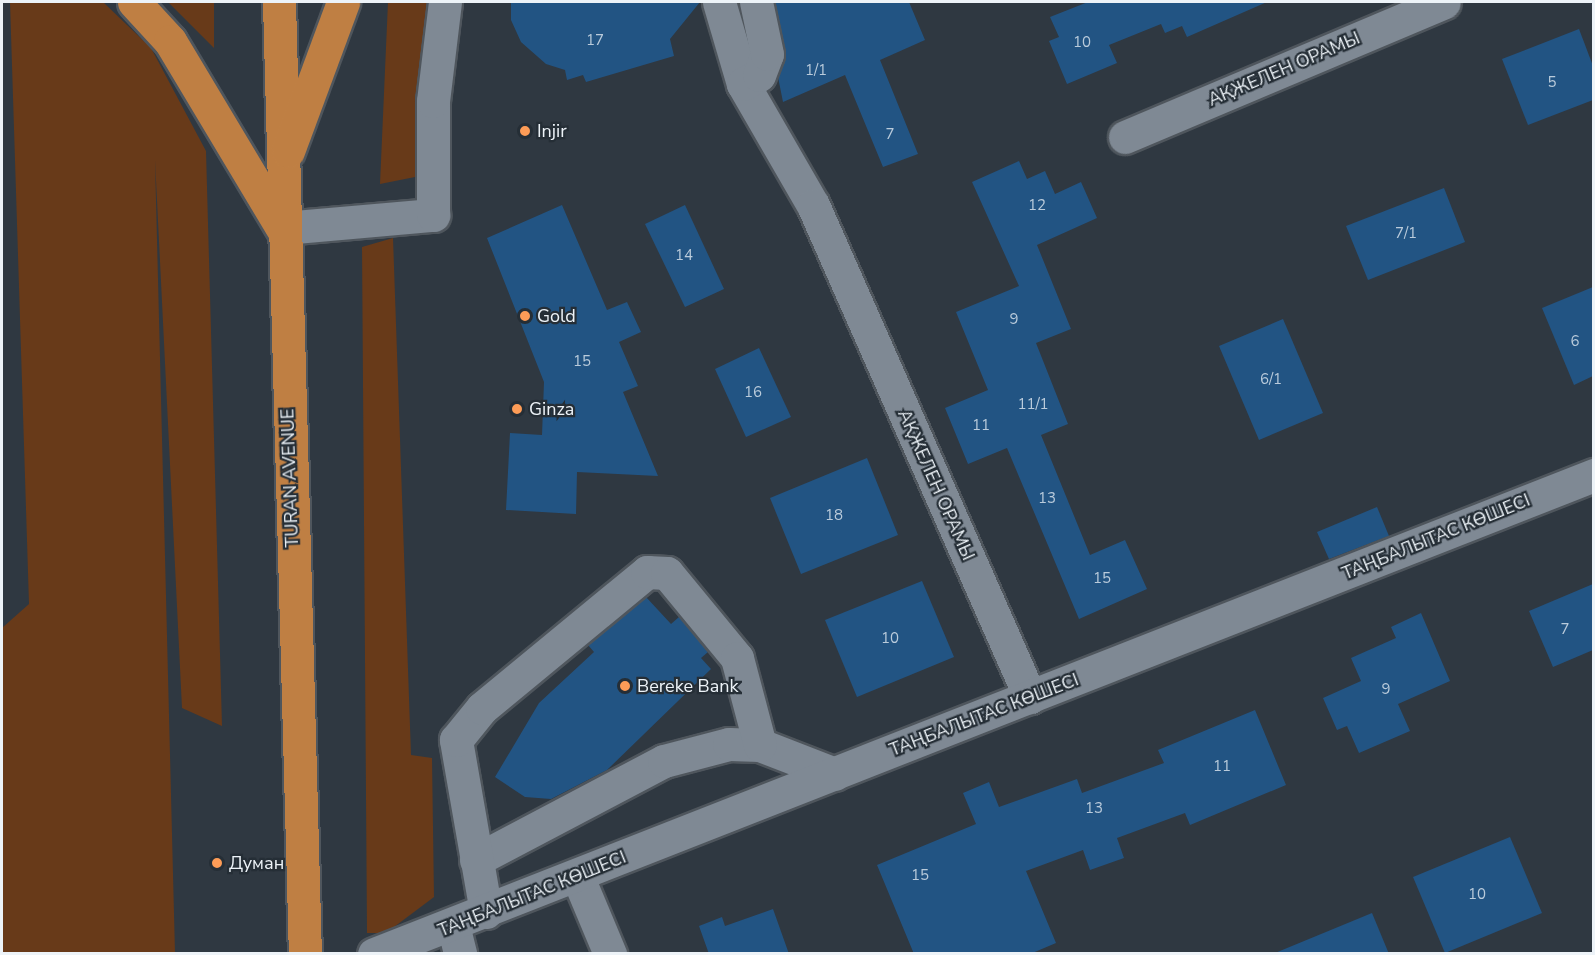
<!DOCTYPE html>
<meta charset="utf-8">
<style>
body{margin:0}
#map{position:relative;width:1595px;height:955px;overflow:hidden;background:#2f3841;font-family:"Nunito Sans",sans-serif}
div>[style]{position:absolute}
.green>*{inset:0;background:#683a19}
.building>*{inset:0;background:#225483}
.roads{filter:drop-shadow(2px 0 #4f565d) drop-shadow(-2px 0 #4f565d) drop-shadow(0 2px #4f565d) drop-shadow(0 -2px #4f565d)}
.minor>*{height:33px;margin:-16.5px;padding:0 16.5px;transform-origin:16.5px;border-radius:16.5px;background:#7f8994}
.major>*{height:33px;margin:-16.5px;padding:0 16.5px;transform-origin:16.5px;border-radius:16.5px;background:#bf7f43}
.dots>*{width:16px;height:16px;translate:-50% -50%;box-sizing:border-box;border:3px solid #252e36;border-radius:50%}
span{translate:-50% -50%;white-space:nowrap;text-align:center;line-height:1.15;-webkit-text-stroke:4.5px #252e36;paint-order:stroke}
.number-label{font-size:15px;color:#bacbdb}
.number-label span{-webkit-text-stroke-width:0}
.street-label{font-size:18px;color:#edf3f8}
.poi-label{font-size:18px;color:#edf3f8}
.left{translate:0 -50%;text-align:left}
.frame{position:absolute;inset:0;border:3px solid #edf3f8;pointer-events:none}
</style>
<div id="map">
<div class="green">
<div style="clip-path:polygon(10px 2px,103px 2px,151px 48px,206px 151px,222px 726px,182px 708px,155px 160px,175px 953px,2px 953px,2px 628px,29px 604px)"></div>
<div style="clip-path:polygon(168px 2px,214px 2px,214px 48px)"></div>
<div style="clip-path:polygon(388px 2px,432px 2px,425px 175px,380px 184px)"></div>
<div style="clip-path:polygon(393px 238px,411px 755px,432px 758px,434px 897px,386px 933px,367px 933px,362px 247px)"></div>
</div>
<div class="building">
<div style="clip-path:polygon(511px 2px,700px 2px,670px 39px,674px 56px,586px 82px,583px 75px,567px 80px,565px 70px,546px 64px,521px 42px,511px 20px)"></div>
<div style="clip-path:polygon(775px 2px,909px 2px,925px 40px,880px 60px,918px 154px,883px 167px,845px 75px,783px 102px,778px 77px,785px 50px)"></div>
<div style="clip-path:polygon(1088px 2px,1267px 2px,1187px 37px,1182px 26px,1165px 33px,1161px 24px,1109px 45px,1117px 63px,1067px 84px,1049px 41px,1059px 37px,1050px 17px)"></div>
<div style="clip-path:polygon(1579px 29px,1593px 66px,1593px 100px,1528px 125px,1502px 59px)"></div>
<div style="clip-path:polygon(1019px 161px,1027px 179px,1045px 171px,1055px 194px,1081px 182px,1097px 218px,1037px 245px,1071px 329px,1036px 343px,1068px 424px,1041px 435px,1090px 555px,1125px 540px,1147px 589px,1079px 619px,1007px 448px,968px 464px,945px 408px,988px 390px,956px 312px,1019px 286px,972px 182px)"></div>
<div style="clip-path:polygon(1444px 188px,1465px 242px,1368px 280px,1346px 226px)"></div>
<div style="clip-path:polygon(562px 205px,607px 310px,627px 302px,641px 332px,619px 342px,638px 386px,623px 392px,658px 476px,577px 472px,576px 514px,506px 510px,510px 433px,542px 435px,544px 382px,487px 238px)"></div>
<div style="clip-path:polygon(685px 205px,724px 289px,685px 307px,645px 224px)"></div>
<div style="clip-path:polygon(1593px 287px,1593px 376px,1574px 385px,1542px 308px)"></div>
<div style="clip-path:polygon(1283px 319px,1323px 413px,1259px 440px,1219px 346px)"></div>
<div style="clip-path:polygon(759px 348px,791px 417px,746px 437px,715px 369px)"></div>
<div style="clip-path:polygon(867px 458px,898px 535px,801px 574px,770px 498px)"></div>
<div style="clip-path:polygon(1377px 507px,1389px 536px,1329px 559px,1317px 532px)"></div>
<div style="clip-path:polygon(922px 581px,954px 657px,857px 697px,825px 620px)"></div>
<div style="clip-path:polygon(1593px 584px,1593px 650px,1553px 667px,1529px 611px)"></div>
<div style="clip-path:polygon(646px 597px,671px 624px,679px 617px,708px 652px,701px 658px,711px 669px,607px 770px,551px 799px,525px 797px,495px 777px,539px 703px,594px 652px,588px 645px)"></div>
<div style="clip-path:polygon(1421px 613px,1450px 681px,1398px 704px,1410px 731px,1359px 753px,1347px 726px,1337px 730px,1323px 698px,1361px 681px,1351px 658px,1396px 638px,1391px 627px)"></div>
<div style="clip-path:polygon(1255px 710px,1286px 785px,1190px 825px,1185px 813px,1117px 838px,1124px 858px,1090px 870px,1083px 850px,1026px 871px,1056px 943px,1030px 954px,914px 954px,877px 865px,976px 824px,963px 793px,989px 782px,999px 807px,1077px 779px,1082px 793px,1164px 763px,1158px 750px)"></div>
<div style="clip-path:polygon(1510px 837px,1542px 913px,1445px 953px,1413px 877px)"></div>
<div style="clip-path:polygon(773px 909px,789px 954px,709px 954px,699px 926px,722px 917px,725px 926px)"></div>
<div style="clip-path:polygon(1372px 913px,1389px 954px,1275px 954px,1275px 953px)"></div>
</div>
<div class="roads">
<div class="minor">
<div style="left:719px;top:2px;width:85px;rotate:73.7deg"></div>
<div style="left:743px;top:84px;width:140px;rotate:60deg"></div>
<div style="left:813px;top:205px;width:538px;rotate:66.2deg"></div>
<div style="left:743px;top:84px;width:18px;rotate:-29deg"></div>
<div style="left:759px;top:75px;width:22px;rotate:-69deg"></div>
<div style="left:767px;top:54px;width:53px;rotate:-101.9deg"></div>
<div style="left:1125px;top:137px;width:346px;rotate:-22.9deg"></div>
<div style="left:283px;top:228px;width:151px;rotate:-5deg"></div>
<div style="left:433px;top:215px;width:114px;rotate:-90deg"></div>
<div style="left:433px;top:101px;width:100px;rotate:-83.1deg"></div>
<div style="left:476px;top:860px;width:212px;rotate:-27.8deg"></div>
<div style="left:664px;top:761px;width:67px;rotate:-14.7deg"></div>
<div style="left:729px;top:744px;width:31px;rotate:2deg"></div>
<div style="left:760px;top:745px;width:80px;rotate:21.1deg"></div>
<div style="left:577px;top:875px;width:86px;rotate:67.3deg"></div>
<div style="left:486px;top:912px;width:175px;rotate:-99.9deg"></div>
<div style="left:456px;top:740px;width:41px;rotate:-50.9deg"></div>
<div style="left:482px;top:708px;width:214px;rotate:-39.5deg"></div>
<div style="left:647px;top:572px;width:20px;rotate:3deg"></div>
<div style="left:667px;top:573px;width:110px;rotate:50.5deg"></div>
<div style="left:737px;top:658px;width:90px;rotate:75.2deg"></div>
<div style="left:453px;top:925px;width:30px;rotate:76deg"></div>
<div style="left:374px;top:954px;width:1311px;rotate:-21.44deg"></div>
</div>
<div class="major">
<div style="left:134px;top:2px;width:53px;rotate:47.3deg"></div>
<div style="left:170px;top:41px;width:218px;rotate:59.1deg"></div>
<div style="left:279px;top:2px;width:952px;rotate:88.44deg"></div>
<div style="left:288px;top:151px;width:159px;rotate:-69.7deg"></div>
</div>
</div>
<div class="dots">
<div style="left:525px;top:131px;background:#fd9c57"></div>
<div style="left:525px;top:316px;background:#fd9c57"></div>
<div style="left:517px;top:409px;background:#fd9c57"></div>
<div style="left:625px;top:686px;background:#fd9c57"></div>
<div style="left:217px;top:863px;background:#fd9c57"></div>
</div>
<div class="number-label">
<span style="left:595px;top:41px">17</span>
<span style="left:1082px;top:43px">10</span>
<span style="left:816px;top:71px">1/1</span>
<span style="left:1552px;top:83px">5</span>
<span style="left:890px;top:135px">7</span>
<span style="left:1037px;top:206px">12</span>
<span style="left:1406px;top:234px">7/1</span>
<span style="left:684px;top:256px">14</span>
<span style="left:1014px;top:320px">9</span>
<span style="left:1575px;top:342px">6</span>
<span style="left:582px;top:362px">15</span>
<span style="left:1271px;top:380px">6/1</span>
<span style="left:753px;top:393px">16</span>
<span style="left:1033px;top:405px">11/1</span>
<span style="left:981px;top:426px">11</span>
<span style="left:1047px;top:499px">13</span>
<span style="left:834px;top:516px">18</span>
<span style="left:1102px;top:579px">15</span>
<span style="left:1565px;top:630px">7</span>
<span style="left:890px;top:639px">10</span>
<span style="left:1386px;top:690px">9</span>
<span style="left:1222px;top:767px">11</span>
<span style="left:1094px;top:809px">13</span>
<span style="left:920px;top:876px">15</span>
<span style="left:1477px;top:895px">10</span>
</div>
<div class="street-label">
<span style="left:1284px;top:69px;rotate:-23deg">АҚЖЕЛЕН ОРАМЫ</span>
<span style="left:290px;top:478px;rotate:-92deg">TURAN AVENUE</span>
<span style="left:936px;top:485px;rotate:66deg">АҚЖЕЛЕН ОРАМЫ</span>
<span style="left:1436px;top:537px;rotate:-22deg">ТАҢБАЛЫТАС КӨШЕСІ</span>
<span style="left:984px;top:715px;rotate:-21deg">ТАҢБАЛЫТАС КӨШЕСІ</span>
<span style="left:532px;top:894px;rotate:-22deg">ТАҢБАЛЫТАС КӨШЕСІ</span>
</div>
<div class="poi-label">
<span class="left" style="left:537px;top:131px">Injir</span>
<span class="left" style="left:537px;top:316px">Gold</span>
<span class="left" style="left:529px;top:409px">Ginza</span>
<span class="left" style="left:637px;top:686px">Bereke Bank</span>
<span class="left" style="left:229px;top:863px">Думан</span>
</div>
<div class="frame"></div>
</div>
